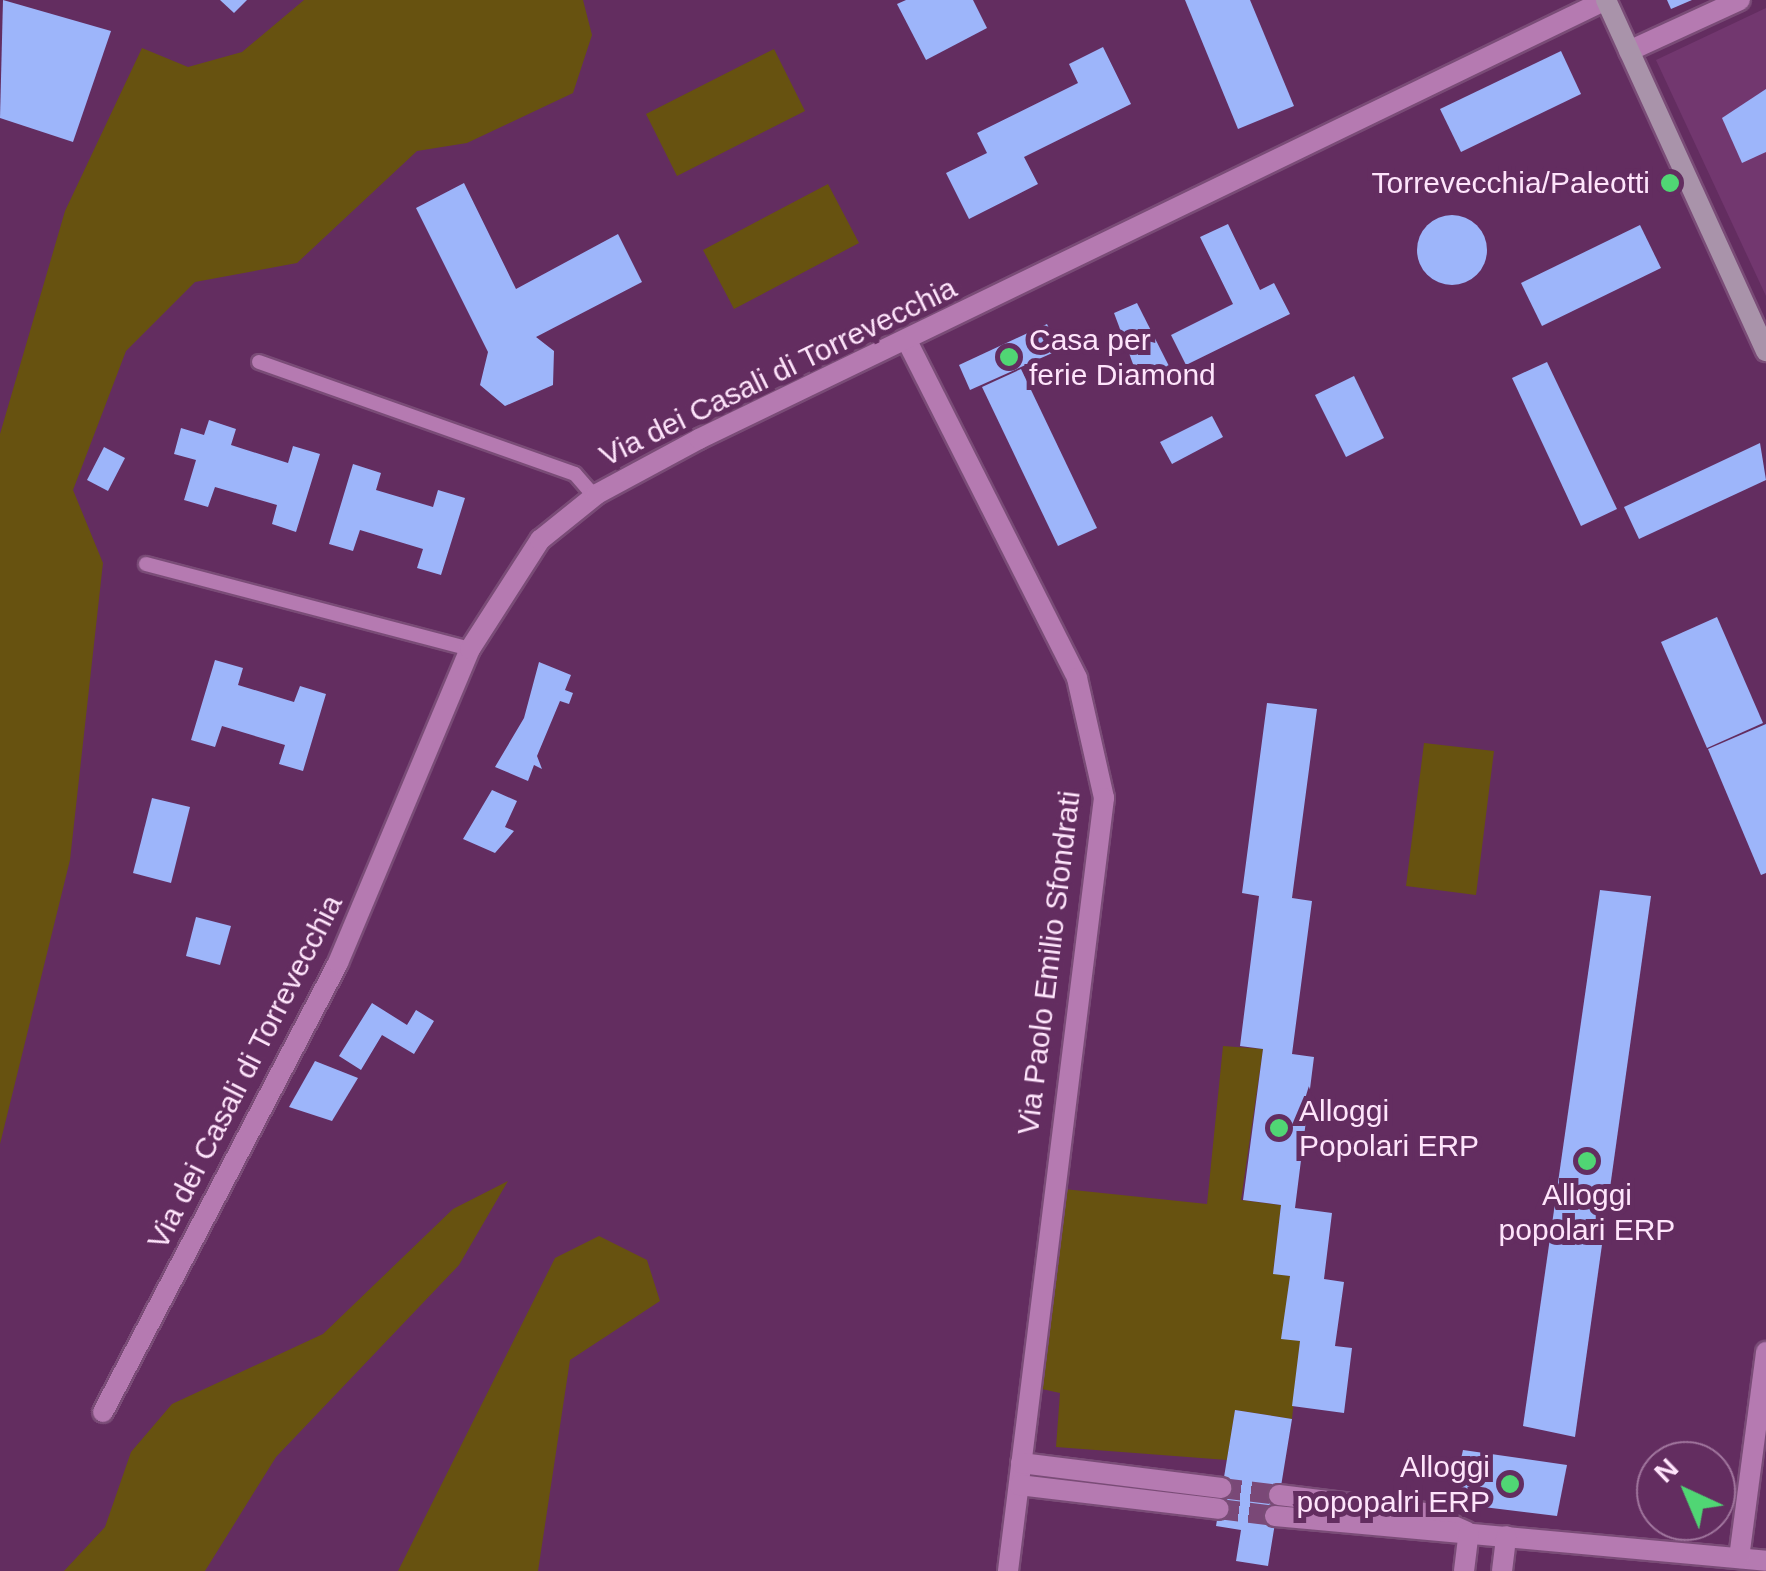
<!DOCTYPE html>
<style>
body{margin:0}
#map{position:relative;width:1766px;height:1571px;overflow:hidden;background:#632d60;font-family:Arial,sans-serif}
div>[style]{position:absolute}
.built>*{inset:0;background:#72376f}
.green>*{inset:0;background:#675210}
.building>*{inset:0;background:#9db5fa}
.round{border-radius:50%}
.minor-tunnel>*{height:20px;margin-top:-10px;transform-origin:0;background:repeating-linear-gradient(90deg,#7a4877 0 20px,transparent 0 30px)}
.roads{filter:drop-shadow(2px 0 #7a4c77) drop-shadow(-2px 0 #7a4c77) drop-shadow(0 2px #7a4c77) drop-shadow(0 -2px #7a4c77)}
.service>*{height:14px;margin:-7px;padding:0 7px;transform-origin:7px;border-radius:7px;background:#b57ab1}
.minor>*{height:20px;margin:-10px;padding:0 10px;transform-origin:10px;border-radius:10px;background:#b57ab1}
.secondary>*{height:20px;margin:-10px;padding:0 10px;transform-origin:10px;border-radius:10px;background:#a993aa}
.dots>*{width:28px;height:28px;translate:-50% -50%;box-sizing:border-box;border:5px solid #632d60;border-radius:50%}
span{translate:-50% -50%;white-space:nowrap;text-align:center;line-height:1.15;-webkit-text-stroke:10px #632d60;paint-order:stroke}
.poi-label{font-size:30px;color:#fee4fb}
.right{translate:-100% -50%;text-align:right}
.left{translate:0 -50%;text-align:left}
.street-label{font-size:30px;color:#fee4fb}
.north{position:absolute;left:1636px;top:1441px;width:100px;height:100px;box-sizing:border-box;background:#632d60;border:2px solid #a1769e;border-radius:50%;rotate:316deg;font-size:28px;font-weight:700;line-height:40px;text-align:center;color:#fee4fb}
.north::after{content:'';display:block;margin:auto;width:35px;height:45px;background:#50d674;clip-path:polygon(50% 0,100% 100%,50% 72%,0 100%)}
</style>
<div id="map">
<div class="built">
<div style="clip-path:polygon(1766px 8px,1766px 296px,1656px 60px)"></div>
</div>
<div class="green">
<div style="clip-path:polygon(304px 0,583px 0,592px 35px,573px 93px,467px 143px,417px 151px,297px 263px,195px 282px,126px 351px,73px 490px,103px 563px,70px 860px,0 1144px,0 434px,65px 211px,142px 48px,188px 67px,242px 52px)"></div>
<div style="clip-path:polygon(774px 49px,805px 111px,677px 176px,646px 114px)"></div>
<div style="clip-path:polygon(828px 184px,859px 243px,734px 309px,703px 250px)"></div>
<div style="clip-path:polygon(1424px 743px,1494px 751px,1476px 895px,1406px 886px)"></div>
<div style="clip-path:polygon(1223px 1046px,1263px 1049px,1241px 1200px,1281px 1205px,1273px 1273px,1290px 1276px,1282px 1338px,1300px 1341px,1292px 1419px,1235px 1410px,1227px 1460px,1056px 1447px,1060px 1393px,1042px 1389px,1064px 1189px,1207px 1204px)"></div>
<div style="clip-path:polygon(508px 1181px,459px 1265px,276px 1457px,205px 1571px,64px 1571px,105px 1527px,131px 1452px,172px 1404px,323px 1334px,453px 1209px)"></div>
<div style="clip-path:polygon(599px 1236px,647px 1260px,660px 1301px,570px 1360px,538px 1571px,398px 1571px,555px 1258px)"></div>
</div>
<div class="building">
<div style="clip-path:polygon(3px 0,111px 31px,73px 142px,0 118px)"></div>
<div style="clip-path:polygon(220px 0,247px 0,234px 13px)"></div>
<div style="clip-path:polygon(906px 0,973px 0,987px 28px,926px 60px,897px 4px)"></div>
<div style="clip-path:polygon(1185px 0,1250px 0,1294px 106px,1238px 129px)"></div>
<div style="clip-path:polygon(1667px 0,1692px 0,1671px 9px)"></div>
<div style="clip-path:polygon(1103px 47px,1131px 104px,1024px 157px,1038px 184px,969px 219px,946px 173px,987px 153px,977px 133px,1078px 83px,1069px 64px)"></div>
<div style="clip-path:polygon(1561px 51px,1581px 94px,1461px 152px,1440px 109px)"></div>
<div style="clip-path:polygon(1766px 89px,1766px 152px,1742px 163px,1722px 118px)"></div>
<div style="clip-path:polygon(464px 183px,516px 289px,618px 234px,642px 282px,536px 337px,554px 351px,553px 385px,505px 406px,480px 385px,488px 352px,416px 208px)"></div>
<div class="round" style="left:1417px;top:215px;width:70px;height:70px"></div>
<div style="clip-path:polygon(1228px 224px,1260px 290px,1274px 283px,1290px 314px,1186px 365px,1171px 335px,1233px 304px,1200px 237px)"></div>
<div style="clip-path:polygon(1640px 225px,1661px 268px,1542px 326px,1521px 283px)"></div>
<div style="clip-path:polygon(1137px 303px,1173px 374px,1150px 384px,1136px 372px,1114px 313px)"></div>
<div style="clip-path:polygon(1047px 324px,1059px 350px,970px 390px,959px 365px)"></div>
<div style="clip-path:polygon(1547px 362px,1617px 509px,1581px 526px,1512px 378px)"></div>
<div style="clip-path:polygon(1021px 369px,1097px 528px,1058px 546px,982px 387px)"></div>
<div style="clip-path:polygon(1354px 376px,1384px 438px,1346px 457px,1315px 395px)"></div>
<div style="clip-path:polygon(1212px 416px,1223px 437px,1172px 464px,1160px 442px)"></div>
<div style="clip-path:polygon(209px 420px,236px 429px,231px 445px,288px 463px,293px 446px,320px 454px,296px 532px,272px 524px,277px 505px,215px 487px,208px 507px,184px 500px,196px 460px,174px 454px,181px 428px,204px 435px)"></div>
<div style="clip-path:polygon(1760px 443px,1766px 480px,1639px 539px,1624px 507px)"></div>
<div style="clip-path:polygon(104px 447px,125px 458px,108px 491px,87px 480px)"></div>
<div style="clip-path:polygon(353px 464px,381px 473px,376px 490px,433px 507px,438px 490px,465px 498px,441px 575px,417px 568px,423px 549px,360px 530px,353px 551px,329px 544px)"></div>
<div style="clip-path:polygon(1717px 617px,1763px 723px,1707px 748px,1661px 642px)"></div>
<div style="clip-path:polygon(215px 660px,243px 668px,238px 685px,294px 702px,300px 686px,326px 694px,303px 771px,279px 764px,285px 745px,222px 726px,215px 747px,191px 740px)"></div>
<div style="clip-path:polygon(539px 662px,571px 675px,565px 690px,573px 693px,569px 704px,560px 701px,537px 756px,542px 769px,534px 765px,528px 781px,495px 767px,524px 718px)"></div>
<div style="clip-path:polygon(1267px 703px,1317px 709px,1292px 898px,1312px 901px,1292px 1054px,1314px 1057px,1295px 1208px,1332px 1213px,1324px 1279px,1344px 1282px,1335px 1346px,1352px 1348px,1344px 1413px,1292px 1406px,1300px 1341px,1281px 1339px,1290px 1276px,1273px 1274px,1281px 1205px,1243px 1200px,1263px 1049px,1240px 1046px,1259px 896px,1242px 893px)"></div>
<div style="clip-path:polygon(1766px 724px,1766px 873px,1761px 875px,1708px 749px)"></div>
<div style="clip-path:polygon(492px 790px,517px 801px,505px 827px,514px 831px,495px 853px,463px 839px)"></div>
<div style="clip-path:polygon(152px 798px,190px 807px,171px 883px,133px 873px)"></div>
<div style="clip-path:polygon(1600px 890px,1651px 896px,1575px 1437px,1523px 1426px)"></div>
<div style="clip-path:polygon(196px 917px,231px 926px,220px 965px,186px 956px)"></div>
<div style="clip-path:polygon(372px 1003px,407px 1025px,416px 1010px,434px 1021px,414px 1054px,382px 1035px,361px 1070px,339px 1056px)"></div>
<div style="clip-path:polygon(315px 1061px,358px 1078px,332px 1121px,289px 1107px)"></div>
<div style="clip-path:polygon(1235px 1410px,1292px 1419px,1268px 1566px,1236px 1561px,1241px 1530px,1216px 1526px)"></div>
<div style="clip-path:polygon(1463px 1450px,1567px 1465px,1557px 1516px,1451px 1503px)"></div>
</div>
<div class="minor-tunnel">
<div style="left:1221px;top:1488px;width:58px;rotate:6.9deg"></div>
<div style="left:1219px;top:1509px;width:56px;rotate:7.1deg"></div>
</div>
<div class="roads">
<div class="service">
<div style="left:259px;top:362px;width:335px;rotate:19.5deg"></div>
<div style="left:575px;top:474px;width:29px;rotate:49deg"></div>
<div style="left:146px;top:564px;width:335px;rotate:14.7deg"></div>
</div>
<div class="minor">
<div style="left:1629px;top:51px;width:122px;rotate:-24.7deg"></div>
<div style="left:908px;top:343px;width:375px;rotate:63.2deg"></div>
<div style="left:1077px;top:678px;width:123px;rotate:77.3deg"></div>
<div style="left:1104px;top:798px;width:779px;rotate:97.08deg"></div>
<div style="left:103px;top:1412px;width:507px;rotate:-62.37deg"></div>
<div style="left:338px;top:963px;width:341px;rotate:-67.2deg"></div>
<div style="left:470px;top:649px;width:130px;rotate:-57.3deg"></div>
<div style="left:540px;top:540px;width:73px;rotate:-38.9deg"></div>
<div style="left:597px;top:494px;width:116px;rotate:-28.3deg"></div>
<div style="left:699px;top:439px;width:1008px;rotate:-25.83deg"></div>
<div style="left:1021px;top:1463px;width:202px;rotate:7.1deg"></div>
<div style="left:1019px;top:1485px;width:201px;rotate:6.8deg"></div>
<div style="left:1279px;top:1495px;width:147px;rotate:7deg"></div>
<div style="left:1425px;top:1513px;width:46px;rotate:24.3deg"></div>
<div style="left:1275px;top:1516px;width:493px;rotate:5.2deg"></div>
<div style="left:1739px;top:1558px;width:208px;rotate:-82.5deg"></div>
<div style="left:1464px;top:1571px;width:38px;rotate:-83deg"></div>
<div style="left:1502px;top:1571px;width:35px;rotate:-83deg"></div>
</div>
<div class="secondary">
<div style="left:1606px;top:0;width:386px;rotate:65.5deg"></div>
</div>
</div>
<div class="dots">
<div style="left:1670px;top:183px;background:#50d674"></div>
<div style="left:1009px;top:357px;background:#50d674"></div>
<div style="left:1279px;top:1128px;background:#50d674"></div>
<div style="left:1587px;top:1161px;background:#50d674"></div>
<div style="left:1510px;top:1484px;background:#50d674"></div>
</div>
<div class="poi-label">
<span class="right" style="left:1650px;top:183px">Torrevecchia/Paleotti</span>
<span class="left" style="left:1029px;top:357px">Casa per<br>ferie Diamond</span>
<span class="left" style="left:1299px;top:1128px">Alloggi<br>Popolari ERP</span>
<span style="left:1587px;top:1212px">Alloggi<br>popolari ERP</span>
<span class="right" style="left:1490px;top:1484px">Alloggi<br>popopalri ERP</span>
</div>
<div class="street-label">
<span style="left:778px;top:372px;rotate:-26deg">Via dei Casali di Torrevecchia</span>
<span style="left:1049px;top:963px;rotate:-83deg">Via Paolo Emilio Sfondrati</span>
<span style="left:245px;top:1072px;rotate:-63deg">Via dei Casali di Torrevecchia</span>
</div>
<div class="north">N</div>
</div>
